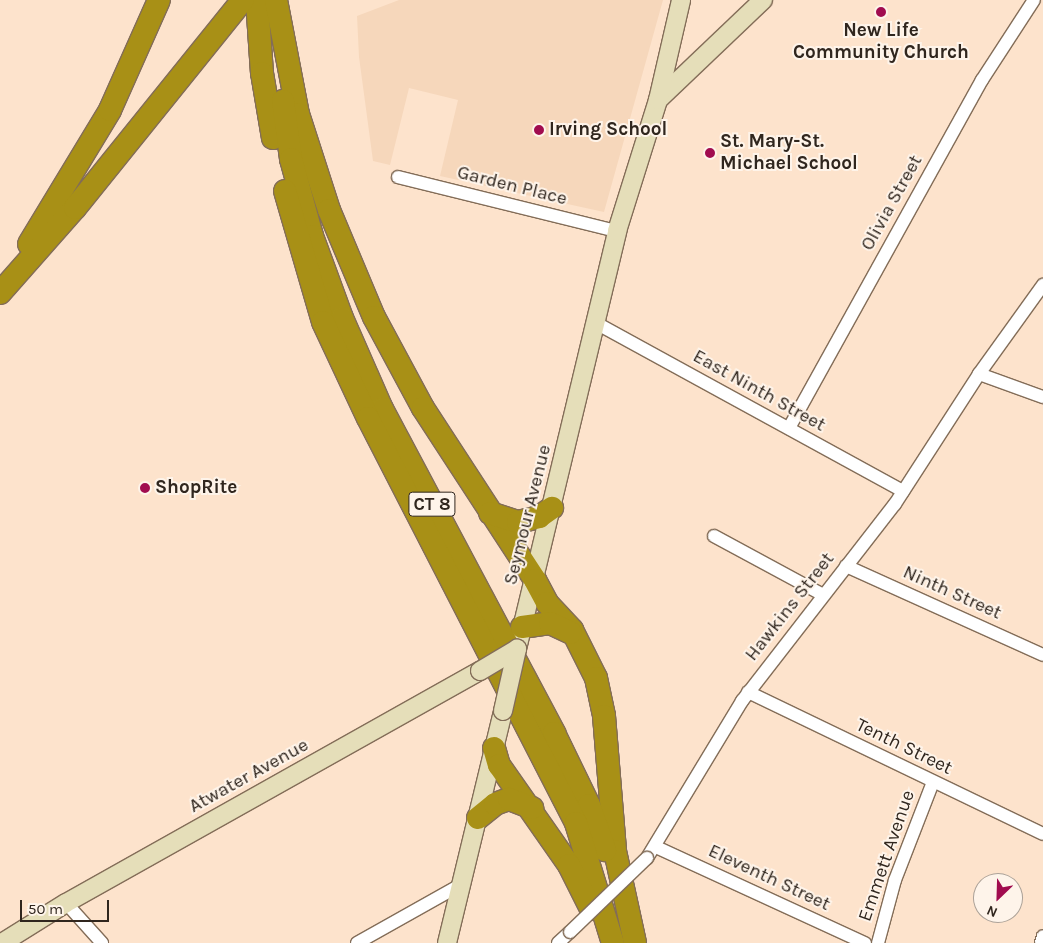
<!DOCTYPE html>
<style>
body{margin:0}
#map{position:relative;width:1043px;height:943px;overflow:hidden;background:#fde3cc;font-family:Karla,sans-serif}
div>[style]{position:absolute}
.built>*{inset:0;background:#f6d7bb}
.roads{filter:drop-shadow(1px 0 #836d58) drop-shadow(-1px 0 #836d58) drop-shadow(0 1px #836d58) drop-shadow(0 -1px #836d58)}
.minor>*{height:12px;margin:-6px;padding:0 6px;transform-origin:6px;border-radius:6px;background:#fff}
.secondary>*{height:18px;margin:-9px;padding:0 9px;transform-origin:9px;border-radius:9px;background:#e5deb9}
.motorway>*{height:22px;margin:-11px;padding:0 11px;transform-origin:11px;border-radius:11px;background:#a89016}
.bridges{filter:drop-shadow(1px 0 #836d58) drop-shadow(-1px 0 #836d58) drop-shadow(0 1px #836d58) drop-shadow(0 -1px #836d58)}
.minor-bridge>*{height:12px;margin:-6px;padding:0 6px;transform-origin:6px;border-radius:6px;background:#fff}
.secondary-bridge>*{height:18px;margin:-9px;padding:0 9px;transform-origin:9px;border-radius:9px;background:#e5deb9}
.dots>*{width:14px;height:14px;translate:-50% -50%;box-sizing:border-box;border:2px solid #fef4ea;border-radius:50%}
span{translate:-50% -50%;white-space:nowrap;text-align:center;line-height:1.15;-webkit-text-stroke:4px #fef4ea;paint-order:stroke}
.shield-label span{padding:1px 4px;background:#fef4ea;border:1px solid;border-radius:4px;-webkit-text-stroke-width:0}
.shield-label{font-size:18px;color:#30261e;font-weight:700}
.poi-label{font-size:19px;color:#30261e;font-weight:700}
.left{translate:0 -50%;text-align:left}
.street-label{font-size:19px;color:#30261e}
.north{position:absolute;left:973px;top:873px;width:50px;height:50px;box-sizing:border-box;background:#fef4ea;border:1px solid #aca298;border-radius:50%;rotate:204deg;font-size:14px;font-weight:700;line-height:20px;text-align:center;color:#30261e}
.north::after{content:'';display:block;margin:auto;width:18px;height:22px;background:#a10c4f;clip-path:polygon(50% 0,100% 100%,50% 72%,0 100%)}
.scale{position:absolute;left:20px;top:900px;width:89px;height:22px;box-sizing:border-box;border:2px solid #30261e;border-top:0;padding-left:6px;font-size:15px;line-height:18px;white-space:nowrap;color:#30261e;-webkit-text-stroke:4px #fef4ea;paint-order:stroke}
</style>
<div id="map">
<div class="built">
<div style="clip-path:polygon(399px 0,663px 0,604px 212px,440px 176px,458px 100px,409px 88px,390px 165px,373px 161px,359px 57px,357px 16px)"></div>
</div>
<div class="roads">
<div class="minor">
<div style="left:398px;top:177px;width:226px;rotate:13.9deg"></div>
<div style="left:596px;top:323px;width:350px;rotate:28.7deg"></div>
<div style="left:979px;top:374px;width:68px;rotate:19.8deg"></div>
<div style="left:789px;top:428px;width:398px;rotate:-61deg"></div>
<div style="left:982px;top:80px;width:95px;rotate:-57deg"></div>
<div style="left:714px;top:536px;width:124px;rotate:28.4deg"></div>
<div style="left:846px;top:566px;width:216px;rotate:24.3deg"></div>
<div style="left:748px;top:692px;width:327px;rotate:25.7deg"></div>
<div style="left:656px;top:847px;width:230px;rotate:24.7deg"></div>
<div style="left:647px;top:858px;width:184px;rotate:-58.8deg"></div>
<div style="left:742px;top:701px;width:249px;rotate:-52.2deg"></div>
<div style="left:895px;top:504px;width:155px;rotate:-57.1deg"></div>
<div style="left:979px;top:374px;width:110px;rotate:-54.3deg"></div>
<div style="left:66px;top:903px;width:54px;rotate:48deg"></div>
<div style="left:357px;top:943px;width:120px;rotate:-29.3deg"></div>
<div style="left:558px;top:943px;width:16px;rotate:-43deg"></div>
<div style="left:878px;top:943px;width:65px;rotate:-74.9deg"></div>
<div style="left:895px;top:880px;width:105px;rotate:-68.8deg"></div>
<div style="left:1041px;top:943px;width:7px;rotate:-74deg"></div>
</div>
<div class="secondary">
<div style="left:658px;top:100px;width:145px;rotate:-43.6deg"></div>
<div style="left:517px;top:649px;width:430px;rotate:-76.5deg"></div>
<div style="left:617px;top:231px;width:137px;rotate:-72.6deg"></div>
<div style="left:658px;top:100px;width:103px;rotate:-77deg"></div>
<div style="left:2px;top:943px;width:75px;rotate:-32deg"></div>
<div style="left:66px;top:903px;width:475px;rotate:-29.3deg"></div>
<div style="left:447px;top:943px;width:239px;rotate:-76.4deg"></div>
</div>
<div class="motorway">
<div style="left:257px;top:0;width:73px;rotate:86.1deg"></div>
<div style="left:262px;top:73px;width:66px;rotate:80.4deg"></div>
<div style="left:276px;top:0;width:116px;rotate:79.1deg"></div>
<div style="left:298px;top:114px;width:101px;rotate:72.1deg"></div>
<div style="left:329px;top:210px;width:116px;rotate:67.2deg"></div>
<div style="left:374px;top:317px;width:103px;rotate:61.7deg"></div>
<div style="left:423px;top:408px;width:205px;rotate:56.9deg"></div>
<div style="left:535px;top:580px;width:26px;rotate:62deg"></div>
<div style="left:547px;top:603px;width:37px;rotate:47deg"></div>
<div style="left:572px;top:630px;width:54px;rotate:63.4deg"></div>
<div style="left:596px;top:678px;width:39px;rotate:78deg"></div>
<div style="left:604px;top:716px;width:135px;rotate:85.3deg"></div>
<div style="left:615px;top:851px;width:94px;rotate:77.7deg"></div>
<div style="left:283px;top:101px;width:59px;rotate:82.1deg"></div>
<div style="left:291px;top:159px;width:80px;rotate:74.7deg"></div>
<div style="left:312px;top:236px;width:87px;rotate:69.9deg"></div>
<div style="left:342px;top:318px;width:99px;rotate:66.3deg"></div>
<div style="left:382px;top:409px;width:367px;rotate:62deg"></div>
<div style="left:554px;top:733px;width:80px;rotate:64.1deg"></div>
<div style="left:589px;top:805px;width:48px;rotate:70.4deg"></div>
<div style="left:285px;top:191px;width:136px;rotate:73.8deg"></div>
<div style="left:323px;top:322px;width:106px;rotate:64.9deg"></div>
<div style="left:368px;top:418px;width:455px;rotate:62.8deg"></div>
<div style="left:576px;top:823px;width:126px;rotate:72.9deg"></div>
<div style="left:29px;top:244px;width:157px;rotate:-58.8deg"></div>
<div style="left:110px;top:110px;width:120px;rotate:-66deg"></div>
<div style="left:0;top:293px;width:113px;rotate:-48.6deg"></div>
<div style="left:75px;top:208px;width:267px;rotate:-51.1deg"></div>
<div style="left:490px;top:513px;width:29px;rotate:18deg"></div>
<div style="left:518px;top:522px;width:22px;rotate:-13deg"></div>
<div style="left:539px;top:517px;width:16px;rotate:-35deg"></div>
<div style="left:522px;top:627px;width:28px;rotate:-8deg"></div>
<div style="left:550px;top:623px;width:23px;rotate:25deg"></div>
<div style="left:494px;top:748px;width:18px;rotate:74deg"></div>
<div style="left:499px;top:765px;width:122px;rotate:55deg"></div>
<div style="left:569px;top:865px;width:49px;rotate:63.4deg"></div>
<div style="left:478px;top:818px;width:22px;rotate:-39deg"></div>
<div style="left:495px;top:804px;width:15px;rotate:-20deg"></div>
<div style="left:509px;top:799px;width:25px;rotate:21deg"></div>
</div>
</div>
<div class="bridges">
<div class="minor-bridge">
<div style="left:570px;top:932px;width:107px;rotate:-43.9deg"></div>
</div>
<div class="secondary-bridge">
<div style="left:480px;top:671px;width:43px;rotate:-30.7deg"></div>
<div style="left:503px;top:711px;width:64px;rotate:-77.3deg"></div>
</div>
</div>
<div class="dots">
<div style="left:881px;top:12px;background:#a10c4f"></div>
<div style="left:539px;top:130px;background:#a10c4f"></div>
<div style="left:710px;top:153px;background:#a10c4f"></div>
<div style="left:145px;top:488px;background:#a10c4f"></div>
</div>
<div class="shield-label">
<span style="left:432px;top:504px">CT 8</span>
</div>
<div class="poi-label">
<span style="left:881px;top:42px">New Life<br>Community Church</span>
<span class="left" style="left:549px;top:130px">Irving School</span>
<span class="left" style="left:720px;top:153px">St. Mary-St.<br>Michael School</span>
<span class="left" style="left:155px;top:488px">ShopRite</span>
</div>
<div class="street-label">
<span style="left:512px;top:186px;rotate:14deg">Garden Place</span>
<span style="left:892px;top:203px;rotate:-61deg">Olivia Street</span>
<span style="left:759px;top:391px;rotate:29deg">East Ninth Street</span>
<span style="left:528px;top:515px;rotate:-76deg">Seymour Avenue</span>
<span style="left:952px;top:593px;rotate:24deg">Ninth Street</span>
<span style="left:790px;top:607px;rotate:-52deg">Hawkins Street</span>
<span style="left:904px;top:747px;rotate:26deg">Tenth Street</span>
<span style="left:249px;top:776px;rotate:-29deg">Atwater Avenue</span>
<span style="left:887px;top:856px;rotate:-71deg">Emmett Avenue</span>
<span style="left:769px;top:878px;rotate:25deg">Eleventh Street</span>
</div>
<div class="north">N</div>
<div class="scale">50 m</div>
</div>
